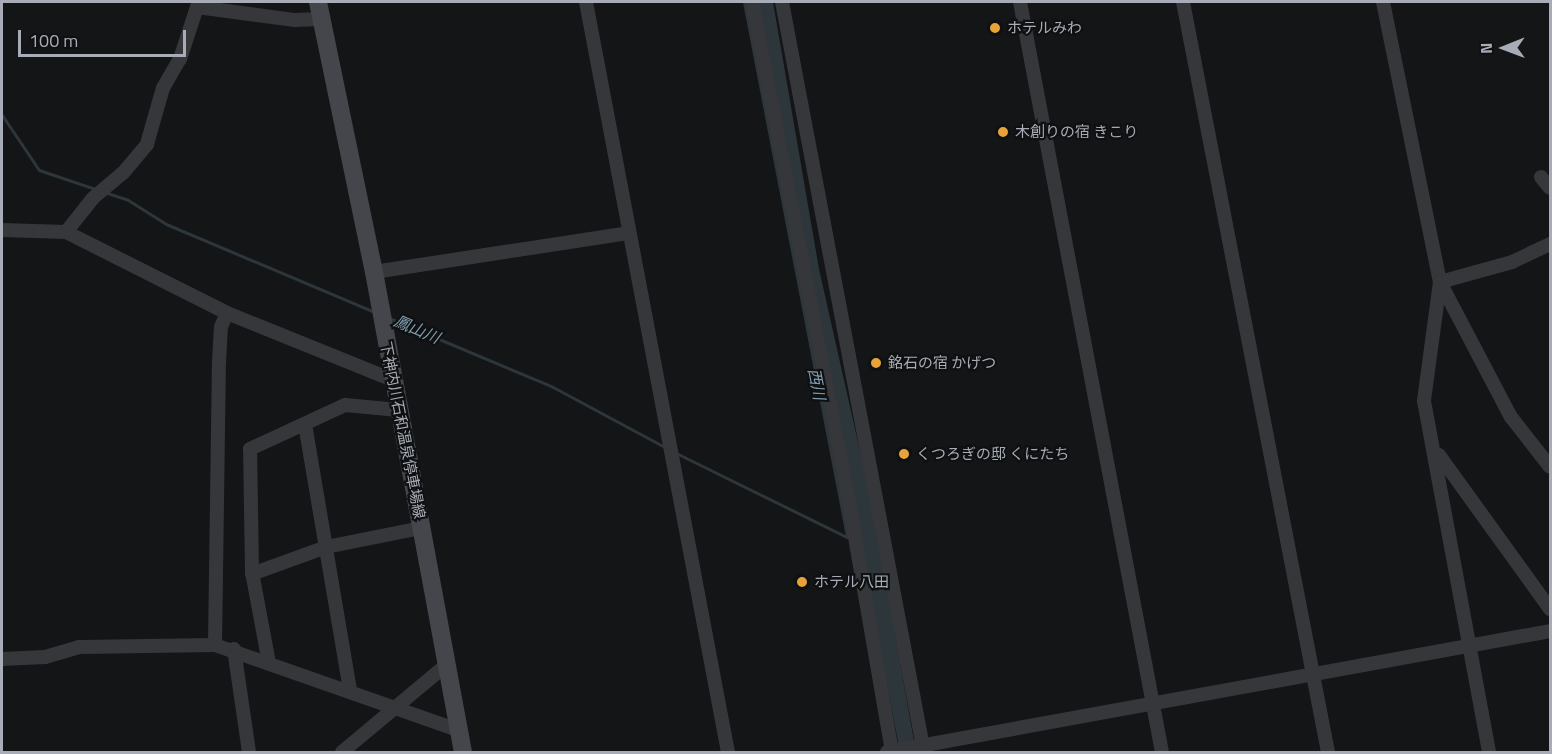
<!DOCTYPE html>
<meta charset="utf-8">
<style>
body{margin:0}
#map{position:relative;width:1552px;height:754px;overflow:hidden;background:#141516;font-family:"Titillium Web","Noto Sans JP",sans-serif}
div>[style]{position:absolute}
.water>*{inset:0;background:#2d363b}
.stream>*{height:3px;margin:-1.5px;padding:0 1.5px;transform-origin:1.5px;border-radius:1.5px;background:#2d363b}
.minor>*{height:14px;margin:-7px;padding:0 7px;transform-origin:7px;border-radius:7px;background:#36373b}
.secondary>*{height:18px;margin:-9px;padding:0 9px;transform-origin:9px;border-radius:9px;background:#44464b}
.dots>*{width:16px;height:16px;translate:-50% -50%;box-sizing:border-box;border:3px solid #0f1011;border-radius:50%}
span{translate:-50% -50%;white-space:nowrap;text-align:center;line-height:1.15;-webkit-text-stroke:4.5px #0f1011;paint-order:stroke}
.poi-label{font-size:15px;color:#a7acb6}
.left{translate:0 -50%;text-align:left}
.street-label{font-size:15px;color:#a7acb6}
.water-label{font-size:16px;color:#7f9caf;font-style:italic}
.frame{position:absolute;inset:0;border:3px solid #a7acb6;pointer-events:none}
.north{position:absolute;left:1474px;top:18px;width:60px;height:60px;-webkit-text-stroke:4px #0f1011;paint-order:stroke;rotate:269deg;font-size:16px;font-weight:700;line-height:24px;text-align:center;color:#a7acb6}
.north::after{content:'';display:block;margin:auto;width:21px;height:27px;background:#a7acb6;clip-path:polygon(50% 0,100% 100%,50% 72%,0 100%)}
.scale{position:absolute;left:18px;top:30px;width:168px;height:27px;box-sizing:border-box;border:3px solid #a7acb6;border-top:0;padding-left:8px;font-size:18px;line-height:21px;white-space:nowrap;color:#a7acb6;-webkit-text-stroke:4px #0f1011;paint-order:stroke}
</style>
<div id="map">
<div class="water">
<div style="clip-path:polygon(758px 2px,773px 2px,819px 269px,871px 500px,916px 752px,900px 752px)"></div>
</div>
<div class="stream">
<div style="left:744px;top:2px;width:544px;rotate:79.08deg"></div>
<div style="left:2px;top:115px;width:66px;rotate:56.1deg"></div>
<div style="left:39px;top:170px;width:59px;rotate:18.7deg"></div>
<div style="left:107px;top:193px;width:22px;rotate:18deg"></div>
<div style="left:128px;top:200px;width:45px;rotate:32.3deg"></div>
<div style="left:166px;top:224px;width:226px;rotate:22.9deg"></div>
<div style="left:389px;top:318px;width:176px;rotate:22.8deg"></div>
<div style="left:551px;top:386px;width:129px;rotate:28.2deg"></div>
<div style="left:676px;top:453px;width:191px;rotate:26.2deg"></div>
</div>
<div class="minor">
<div style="left:586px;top:2px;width:763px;rotate:79.28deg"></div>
<div style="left:752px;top:2px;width:498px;rotate:79deg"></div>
<div style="left:847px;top:491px;width:265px;rotate:80.2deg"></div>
<div style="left:782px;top:2px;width:763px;rotate:79.28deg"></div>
<div style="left:1020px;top:2px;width:763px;rotate:79.28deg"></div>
<div style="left:1183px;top:2px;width:764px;rotate:79.06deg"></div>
<div style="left:1383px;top:2px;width:286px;rotate:78.5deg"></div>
<div style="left:1440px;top:282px;width:153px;rotate:62.3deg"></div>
<div style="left:1511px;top:417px;width:63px;rotate:52deg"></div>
<div style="left:1541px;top:177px;width:14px;rotate:51deg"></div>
<div style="left:2px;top:230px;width:64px;rotate:1.8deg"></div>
<div style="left:66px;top:232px;width:180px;rotate:26.7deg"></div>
<div style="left:227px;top:313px;width:179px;rotate:22deg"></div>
<div style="left:66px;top:232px;width:43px;rotate:-51.5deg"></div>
<div style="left:93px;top:198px;width:39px;rotate:-40deg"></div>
<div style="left:123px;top:173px;width:38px;rotate:-50deg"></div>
<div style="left:147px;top:144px;width:58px;rotate:-74.1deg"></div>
<div style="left:163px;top:88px;width:34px;rotate:-60deg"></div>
<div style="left:180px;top:59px;width:55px;rotate:-71.9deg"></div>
<div style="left:197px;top:7px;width:99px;rotate:7.6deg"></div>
<div style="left:295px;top:20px;width:26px;rotate:-2deg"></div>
<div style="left:374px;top:272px;width:257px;rotate:-8.7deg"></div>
<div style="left:1440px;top:282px;width:120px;rotate:97.7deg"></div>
<div style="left:1424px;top:401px;width:357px;rotate:79.5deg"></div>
<div style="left:1440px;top:282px;width:75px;rotate:-15.5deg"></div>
<div style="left:1512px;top:262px;width:42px;rotate:-25.3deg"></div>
<div style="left:305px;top:424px;width:271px;rotate:80.4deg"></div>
<div style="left:1439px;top:455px;width:190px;rotate:54.2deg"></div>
<div style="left:252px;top:574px;width:79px;rotate:-20deg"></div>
<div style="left:326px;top:547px;width:97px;rotate:-11.3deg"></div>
<div style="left:215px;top:645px;width:282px;rotate:-89.2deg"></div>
<div style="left:219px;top:363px;width:36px;rotate:-87deg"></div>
<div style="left:221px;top:327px;width:15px;rotate:-67deg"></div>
<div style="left:234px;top:649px;width:104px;rotate:81.7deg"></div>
<div style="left:2px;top:659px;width:43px;rotate:-2.7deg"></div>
<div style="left:45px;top:657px;width:35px;rotate:-16deg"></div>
<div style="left:79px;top:647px;width:136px;rotate:-0.8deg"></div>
<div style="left:215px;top:645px;width:257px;rotate:19.3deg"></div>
<div style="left:269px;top:663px;width:93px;rotate:-100.6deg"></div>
<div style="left:252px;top:572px;width:123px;rotate:-90.9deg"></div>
<div style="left:250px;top:449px;width:105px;rotate:-24.9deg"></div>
<div style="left:345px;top:405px;width:54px;rotate:5.3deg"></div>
<div style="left:342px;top:752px;width:136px;rotate:-39.9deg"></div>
<div style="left:887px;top:752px;width:674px;rotate:-10.34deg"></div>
</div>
<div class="secondary">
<div style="left:318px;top:2px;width:276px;rotate:78.3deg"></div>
<div style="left:374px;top:272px;width:488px;rotate:79.5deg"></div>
</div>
<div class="dots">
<div style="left:995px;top:28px;background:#e9a239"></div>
<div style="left:1003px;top:132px;background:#e9a239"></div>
<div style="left:876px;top:363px;background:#e9a239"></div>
<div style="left:904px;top:454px;background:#e9a239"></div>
<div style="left:802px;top:582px;background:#e9a239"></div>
</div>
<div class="poi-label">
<span class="left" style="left:1007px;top:28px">ホテルみわ</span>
<span class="left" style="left:1015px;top:132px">木創りの宿 きこり</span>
<span class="left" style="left:888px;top:363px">銘石の宿 かげつ</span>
<span class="left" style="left:916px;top:454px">くつろぎの邸 くにたち</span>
<span class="left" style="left:814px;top:582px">ホテル八田</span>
</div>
<div class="street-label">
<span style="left:403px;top:430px;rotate:79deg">下神内川石和温泉停車場線</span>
</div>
<div class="water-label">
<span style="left:417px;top:329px;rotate:23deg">鳳山川</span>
<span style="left:817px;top:384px;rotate:79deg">西川</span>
</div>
<div class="frame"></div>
<div class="north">N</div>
<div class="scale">100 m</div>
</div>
